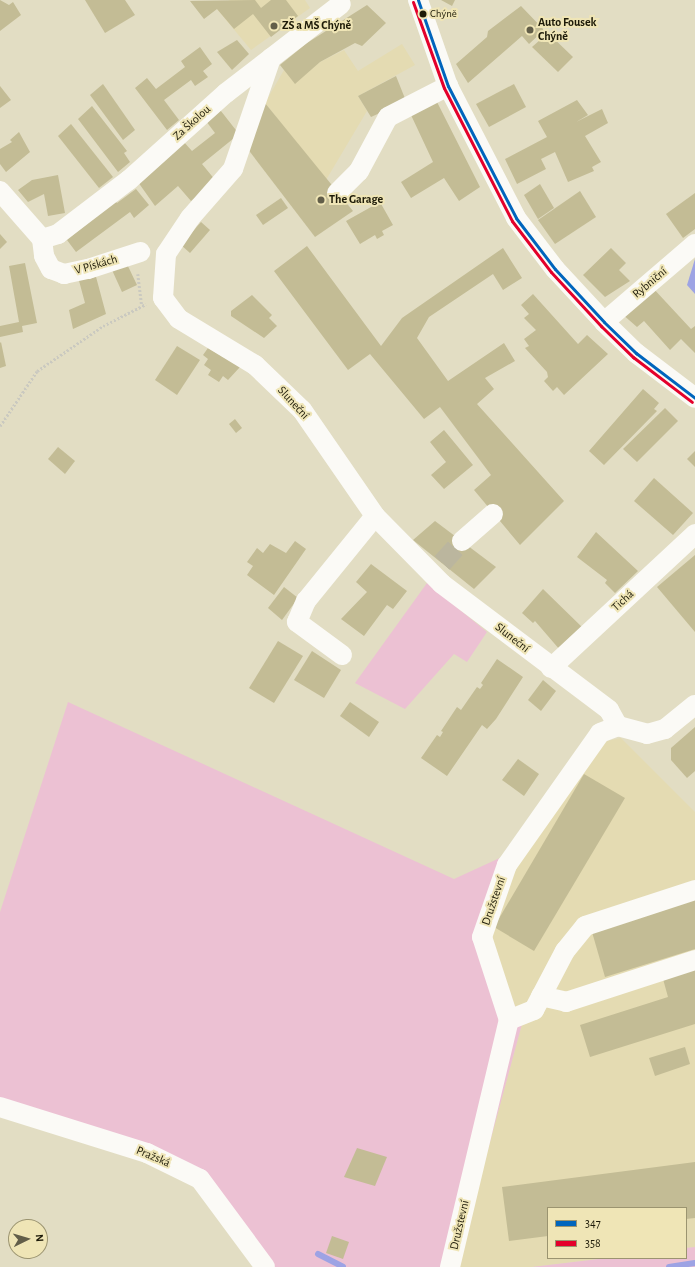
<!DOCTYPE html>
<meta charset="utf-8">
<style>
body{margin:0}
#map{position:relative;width:695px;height:1267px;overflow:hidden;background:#e2ddc3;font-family:"Alegreya Sans",sans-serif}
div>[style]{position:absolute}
.built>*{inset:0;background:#e4dbb2}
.green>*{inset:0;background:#ecc1d3}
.water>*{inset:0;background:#9da3e4}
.stream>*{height:6px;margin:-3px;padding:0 3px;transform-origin:3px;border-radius:3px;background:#9da3e4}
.building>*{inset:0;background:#c3bc95}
.minor-tunnel>*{height:20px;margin-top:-10px;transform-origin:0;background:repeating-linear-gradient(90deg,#bbb69e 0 20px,transparent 0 30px)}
.path>*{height:2.5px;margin-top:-1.25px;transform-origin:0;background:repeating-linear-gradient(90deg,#cac9c0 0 2px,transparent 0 4px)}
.minor>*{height:20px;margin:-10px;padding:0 10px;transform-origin:10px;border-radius:10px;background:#fbfaf6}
.bus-1>*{height:3px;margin:-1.5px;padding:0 1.5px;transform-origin:1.5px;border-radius:1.5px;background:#0065bd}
.bus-2>*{height:3px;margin:-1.5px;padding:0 1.5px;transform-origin:1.5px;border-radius:1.5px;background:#e4002b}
.dots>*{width:11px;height:11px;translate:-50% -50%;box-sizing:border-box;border:2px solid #efe5b6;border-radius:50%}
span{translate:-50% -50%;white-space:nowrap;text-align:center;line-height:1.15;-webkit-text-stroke:4px #efe5b6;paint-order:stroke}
.bus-label{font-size:11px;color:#1d1a08}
.left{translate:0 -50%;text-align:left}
.poi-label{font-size:12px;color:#1d1a08;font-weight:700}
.street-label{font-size:12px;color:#1d1a08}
.legend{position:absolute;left:547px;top:1207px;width:140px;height:52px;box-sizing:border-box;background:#efe5b6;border:1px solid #9b9470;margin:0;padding:5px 7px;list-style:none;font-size:12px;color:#1d1a08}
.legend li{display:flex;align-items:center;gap:8px;height:20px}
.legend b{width:20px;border:1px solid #9b9470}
.north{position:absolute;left:8px;top:1219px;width:40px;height:40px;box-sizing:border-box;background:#efe5b6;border:1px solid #9b9470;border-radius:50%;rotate:85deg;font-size:11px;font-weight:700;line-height:16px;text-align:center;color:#1d1a08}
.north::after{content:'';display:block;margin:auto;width:14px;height:18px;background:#625e49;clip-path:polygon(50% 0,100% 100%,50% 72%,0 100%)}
</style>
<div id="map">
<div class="built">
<div style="clip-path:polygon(230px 0,305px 0,310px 8px,251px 50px,217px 9px)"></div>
<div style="clip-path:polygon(402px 44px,415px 65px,358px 96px,367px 111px,326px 180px,265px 103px,284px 70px,295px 83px,320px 62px,344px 50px,358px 71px)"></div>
<div style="clip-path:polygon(621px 738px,695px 812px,695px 1247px,686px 1248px,686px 1208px,548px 1208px,548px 1258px,607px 1258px,532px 1267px,456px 1267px,522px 1024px,486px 934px,526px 846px,602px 742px)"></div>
</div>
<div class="green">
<div style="clip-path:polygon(427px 583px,487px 632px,467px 662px,454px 654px,405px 709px,355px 683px)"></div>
<div style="clip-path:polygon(68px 702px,454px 879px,526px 846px,486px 934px,522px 1024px,456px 1267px,265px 1267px,200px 1179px,0 1107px,0 912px)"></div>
<div style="clip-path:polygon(695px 1247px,695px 1267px,532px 1267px,607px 1258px,686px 1258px,686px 1248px)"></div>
</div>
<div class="water">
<div style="clip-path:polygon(695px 259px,695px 294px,687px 285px)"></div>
</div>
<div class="stream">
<div style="left:318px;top:1254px;width:28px;rotate:27deg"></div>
<div style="left:669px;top:1267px;width:26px;rotate:-9deg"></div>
</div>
<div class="building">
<div style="clip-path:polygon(0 0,9px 5px,13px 2px,21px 15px,0 31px)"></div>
<div style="clip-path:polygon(85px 0,125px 0,135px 15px,105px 33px)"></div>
<div style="clip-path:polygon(255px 0,261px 8px,271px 0,286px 0,298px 16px,271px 37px,253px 14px,234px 29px,217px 9px,204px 19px,190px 1px)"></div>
<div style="clip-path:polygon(441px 0,455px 0,452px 6px)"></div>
<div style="clip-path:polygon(367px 5px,386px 23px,362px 46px,355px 43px,320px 62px,295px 84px,280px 65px,307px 43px)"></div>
<div style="clip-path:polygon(521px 6px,544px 30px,529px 44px,522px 36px,468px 83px,456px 64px,487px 37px,488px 31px)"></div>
<div style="clip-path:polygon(548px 33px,573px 57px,558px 72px,532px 47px)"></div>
<div style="clip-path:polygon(237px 40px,249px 54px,232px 70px,217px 52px)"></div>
<div style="clip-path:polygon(200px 47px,212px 64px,203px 71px,208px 77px,195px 86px,191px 80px,164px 100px,179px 120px,167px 130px,135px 88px,147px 78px,156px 89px,185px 67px,181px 61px)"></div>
<div style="clip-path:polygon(396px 76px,406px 101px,371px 117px,358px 96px)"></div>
<div style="clip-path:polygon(103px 84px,135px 130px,123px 140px,90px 95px)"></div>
<div style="clip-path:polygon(514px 84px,526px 107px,489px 127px,476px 104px)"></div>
<div style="clip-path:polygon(0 86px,11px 100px,0 108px)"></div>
<div style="clip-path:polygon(577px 100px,588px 115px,576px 122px,602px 109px,608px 123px,585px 136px,601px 162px,592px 167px,594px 171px,568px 182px,555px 152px,541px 159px,546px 169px,517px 184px,505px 159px,547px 137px,538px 121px)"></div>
<div style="clip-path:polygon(437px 102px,480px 187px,459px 201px,444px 178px,411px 198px,401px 182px,433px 162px,411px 115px)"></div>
<div style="clip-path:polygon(265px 103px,353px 211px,315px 237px,247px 148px)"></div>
<div style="clip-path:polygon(92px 106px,127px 151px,124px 153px,130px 162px,118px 172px,78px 119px)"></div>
<div style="clip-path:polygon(217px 106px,239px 134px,202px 164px,216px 181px,191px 201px,178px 186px,155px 206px,138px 182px,183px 141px,192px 151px,215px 133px,203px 117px)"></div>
<div style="clip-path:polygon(71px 124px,113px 177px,99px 188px,58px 136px)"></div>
<div style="clip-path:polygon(19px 132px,30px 152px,6px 172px,0 164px,0 149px,12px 142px,10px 140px)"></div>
<div style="clip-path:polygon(58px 175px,65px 213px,48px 216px,44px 194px,28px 202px,18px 190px,32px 180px)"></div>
<div style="clip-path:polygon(540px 184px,554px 208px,538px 219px,524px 195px)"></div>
<div style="clip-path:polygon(136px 189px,149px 205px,134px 218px,130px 212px,76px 252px,67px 240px,115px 201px,117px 203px)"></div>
<div style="clip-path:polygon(580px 191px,596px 217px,555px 244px,538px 220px)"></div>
<div style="clip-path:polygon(695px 193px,695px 229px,683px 238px,666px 214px)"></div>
<div style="clip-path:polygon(281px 198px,288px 208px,263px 225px,256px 215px)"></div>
<div style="clip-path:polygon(380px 202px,393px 225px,382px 231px,384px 235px,377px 239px,375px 235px,360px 244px,346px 221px)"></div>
<div style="clip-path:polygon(201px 222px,210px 230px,190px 253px,181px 245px)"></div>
<div style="clip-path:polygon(0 234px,7px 242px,0 249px)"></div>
<div style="clip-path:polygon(307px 246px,381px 346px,402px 318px,503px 248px,522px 278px,503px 290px,493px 274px,429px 317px,417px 338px,448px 381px,504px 343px,515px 361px,485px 378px,494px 389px,477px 404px,564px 501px,520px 545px,474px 490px,491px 475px,440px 407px,424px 419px,370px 354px,348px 370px,274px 271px)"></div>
<div style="clip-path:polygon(611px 248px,626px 263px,619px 270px,630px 281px,605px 297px,583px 275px)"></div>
<div style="clip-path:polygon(126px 262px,137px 285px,122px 292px,112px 270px)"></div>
<div style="clip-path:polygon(25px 263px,37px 323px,22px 326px,23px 332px,0 337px,0 326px,19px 322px,9px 266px)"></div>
<div style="clip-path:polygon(95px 273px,106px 314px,73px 329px,69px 310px,85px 303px,78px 277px)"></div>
<div style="clip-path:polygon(652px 287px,691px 329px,695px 326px,695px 353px,681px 339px,670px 350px,644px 321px,637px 327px,621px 313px)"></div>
<div style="clip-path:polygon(533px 294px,578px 344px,587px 335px,608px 354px,564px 395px,557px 387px,553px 391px,544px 381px,548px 377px,547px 372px,525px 348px,529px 346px,524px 339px,536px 330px,524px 318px,529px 314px,521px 305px)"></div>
<div style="clip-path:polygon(252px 295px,272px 315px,269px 318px,277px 326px,264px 338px,231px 316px,231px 311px)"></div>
<div style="clip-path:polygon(1px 342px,6px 366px,0 368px,0 343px)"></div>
<div style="clip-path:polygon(177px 346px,200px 360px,177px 395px,155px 380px)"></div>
<div style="clip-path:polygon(208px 348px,240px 367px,228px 380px,223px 376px,219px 382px,208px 375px,211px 370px,204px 365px,208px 359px,203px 355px)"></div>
<div style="clip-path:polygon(643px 389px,659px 403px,654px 409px,657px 411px,604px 465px,589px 451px)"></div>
<div style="clip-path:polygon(665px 408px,678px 421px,637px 462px,623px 449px)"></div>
<div style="clip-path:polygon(235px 419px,242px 428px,236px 433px,229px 424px)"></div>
<div style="clip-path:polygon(444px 430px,473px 465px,444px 489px,431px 475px,446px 462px,430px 442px)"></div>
<div style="clip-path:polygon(58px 447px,75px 461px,65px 474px,48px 459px)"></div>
<div style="clip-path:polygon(695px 451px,695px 467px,687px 459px)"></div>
<div style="clip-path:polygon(654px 478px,693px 513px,673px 535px,634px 501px)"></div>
<div style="clip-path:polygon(435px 521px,496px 567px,474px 589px,413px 540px)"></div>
<div style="clip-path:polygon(596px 532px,638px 571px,615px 593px,605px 583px,607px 580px,577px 557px)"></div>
<div style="clip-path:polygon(295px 541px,306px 549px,274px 595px,247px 575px,253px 566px,247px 562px,257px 548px,263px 553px,270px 544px,286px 553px)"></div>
<div style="clip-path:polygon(695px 555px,695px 632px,657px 587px)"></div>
<div style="clip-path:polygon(371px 564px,407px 591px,393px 609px,387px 605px,364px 636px,341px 619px,367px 592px,356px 582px)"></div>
<div style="clip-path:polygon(284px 587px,298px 598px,282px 620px,268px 608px)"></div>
<div style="clip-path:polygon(543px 589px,584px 629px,560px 650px,535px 621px,533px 623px,522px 613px)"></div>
<div style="clip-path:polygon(278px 641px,303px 656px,274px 703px,249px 688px)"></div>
<div style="clip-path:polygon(312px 651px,341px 670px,324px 698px,294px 680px)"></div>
<div style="clip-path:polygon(497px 659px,523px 677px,496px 719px,487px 729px,482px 725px,447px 776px,421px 758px,437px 735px,440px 737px,443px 732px,441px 731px,457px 707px,461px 710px,477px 687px,480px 689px,483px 685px,481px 683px)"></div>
<div style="clip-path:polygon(543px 680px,556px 691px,541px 711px,528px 700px)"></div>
<div style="clip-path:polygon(350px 702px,379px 722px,369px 737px,340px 716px)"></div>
<div style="clip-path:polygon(695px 727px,695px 771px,687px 778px,671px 760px,671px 748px)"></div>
<div style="clip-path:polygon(518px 759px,539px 774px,524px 796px,502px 780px)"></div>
<div style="clip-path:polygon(584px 774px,625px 798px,534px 951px,494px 927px)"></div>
<div style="clip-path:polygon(695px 899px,695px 949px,605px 977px,592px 932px)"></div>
<div style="clip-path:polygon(695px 968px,695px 1024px,590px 1057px,580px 1025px,668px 997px,663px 979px)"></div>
<div style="clip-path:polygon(685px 1047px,690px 1064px,655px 1076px,649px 1058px)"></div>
<div style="clip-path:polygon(357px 1148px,387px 1157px,375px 1186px,344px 1177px)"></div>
<div style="clip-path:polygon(695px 1162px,695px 1218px,686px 1219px,686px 1208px,548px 1208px,548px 1236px,509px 1241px,502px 1187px)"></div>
<div style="clip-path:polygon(332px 1236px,349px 1242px,343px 1259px,326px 1253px)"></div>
</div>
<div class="minor-tunnel">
<div style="left:442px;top:563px;width:30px;rotate:-48deg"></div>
</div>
<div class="path">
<div style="left:138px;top:274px;width:31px;rotate:83deg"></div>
<div style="left:0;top:426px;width:66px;rotate:-56.1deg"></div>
<div style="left:37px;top:371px;width:80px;rotate:-34.3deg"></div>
<div style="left:103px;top:326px;width:48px;rotate:-27.1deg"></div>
</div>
<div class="minor">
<div style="left:418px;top:0;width:91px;rotate:70.8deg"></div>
<div style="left:448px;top:86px;width:148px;rotate:62.7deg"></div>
<div style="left:516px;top:218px;width:64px;rotate:52.6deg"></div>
<div style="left:555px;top:269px;width:72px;rotate:47.2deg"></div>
<div style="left:604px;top:322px;width:45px;rotate:44.1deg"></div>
<div style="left:636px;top:353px;width:74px;rotate:37.3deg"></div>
<div style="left:271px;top:58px;width:117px;rotate:108.9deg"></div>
<div style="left:233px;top:169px;width:65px;rotate:131.3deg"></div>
<div style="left:190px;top:218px;width:43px;rotate:123.7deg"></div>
<div style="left:166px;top:254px;width:44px;rotate:93.9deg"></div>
<div style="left:163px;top:298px;width:26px;rotate:53deg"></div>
<div style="left:179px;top:319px;width:89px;rotate:31.2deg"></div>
<div style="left:255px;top:365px;width:65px;rotate:43.8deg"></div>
<div style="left:302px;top:410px;width:129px;rotate:55.4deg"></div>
<div style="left:375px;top:516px;width:95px;rotate:45.4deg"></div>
<div style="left:442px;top:584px;width:209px;rotate:37deg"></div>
<div style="left:609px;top:710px;width:18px;rotate:61deg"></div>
<div style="left:0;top:191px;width:64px;rotate:48.8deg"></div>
<div style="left:42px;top:239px;width:17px;rotate:83deg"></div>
<div style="left:44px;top:256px;width:15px;rotate:62deg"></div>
<div style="left:51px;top:269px;width:14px;rotate:21deg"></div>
<div style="left:64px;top:274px;width:25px;rotate:-12deg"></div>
<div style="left:88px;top:269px;width:55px;rotate:-18.1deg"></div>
<div style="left:337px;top:193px;width:31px;rotate:-45deg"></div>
<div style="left:359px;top:171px;width:61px;rotate:-61.8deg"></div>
<div style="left:388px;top:117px;width:68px;rotate:-27.3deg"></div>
<div style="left:42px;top:239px;width:17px;rotate:-17deg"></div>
<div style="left:58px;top:234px;width:89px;rotate:-37.3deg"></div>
<div style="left:129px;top:180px;width:130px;rotate:-41.9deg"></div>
<div style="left:226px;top:93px;width:145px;rotate:-37.7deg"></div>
<div style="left:604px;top:322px;width:120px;rotate:-40.6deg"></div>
<div style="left:462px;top:541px;width:41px;rotate:-41.1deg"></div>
<div style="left:342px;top:655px;width:56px;rotate:-143.7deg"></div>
<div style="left:297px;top:622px;width:23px;rotate:-67deg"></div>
<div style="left:306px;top:601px;width:109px;rotate:-50.9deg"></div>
<div style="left:551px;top:668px;width:197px;rotate:-42.9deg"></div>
<div style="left:541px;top:996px;width:26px;rotate:13deg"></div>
<div style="left:566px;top:1002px;width:136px;rotate:-18deg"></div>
<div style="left:509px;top:1020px;width:27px;rotate:-22deg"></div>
<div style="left:534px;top:1010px;width:67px;rotate:-62.3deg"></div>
<div style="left:565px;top:951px;width:32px;rotate:-51deg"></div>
<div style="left:585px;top:926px;width:116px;rotate:-18.1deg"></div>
<div style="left:0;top:1107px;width:154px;rotate:17.4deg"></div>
<div style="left:147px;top:1153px;width:59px;rotate:26.1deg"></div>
<div style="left:200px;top:1179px;width:109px;rotate:53.5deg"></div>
<div style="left:450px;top:1267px;width:254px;rotate:-76.6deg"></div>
<div style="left:509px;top:1020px;width:87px;rotate:-108deg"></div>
<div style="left:482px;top:937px;width:76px;rotate:-70.9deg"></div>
<div style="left:507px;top:865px;width:161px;rotate:-54.8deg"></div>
<div style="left:600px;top:733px;width:19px;rotate:-21deg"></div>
<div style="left:618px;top:726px;width:30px;rotate:15deg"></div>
<div style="left:647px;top:734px;width:19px;rotate:-16deg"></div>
<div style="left:665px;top:729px;width:38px;rotate:-39deg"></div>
</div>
<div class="bus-1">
<div style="left:418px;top:0;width:91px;rotate:70.8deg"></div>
<div style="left:448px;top:86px;width:148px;rotate:62.7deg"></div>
<div style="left:516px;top:218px;width:64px;rotate:52.6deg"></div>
<div style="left:555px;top:269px;width:72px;rotate:47.2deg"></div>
<div style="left:604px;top:322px;width:45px;rotate:44.1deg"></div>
<div style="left:636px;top:353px;width:74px;rotate:37.3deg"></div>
</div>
<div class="bus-2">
<div style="left:413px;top:2px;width:91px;rotate:70.2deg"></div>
<div style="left:444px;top:88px;width:149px;rotate:62.9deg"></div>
<div style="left:512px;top:221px;width:64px;rotate:52.6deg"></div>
<div style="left:551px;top:272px;width:74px;rotate:47.2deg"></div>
<div style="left:601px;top:326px;width:45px;rotate:44.1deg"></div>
<div style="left:633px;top:357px;width:74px;rotate:37.3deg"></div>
</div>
<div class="dots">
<div style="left:423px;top:14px;background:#1d1a08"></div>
<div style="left:274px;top:26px;background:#625e49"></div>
<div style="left:530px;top:30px;background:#625e49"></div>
<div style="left:321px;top:200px;background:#625e49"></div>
</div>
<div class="bus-label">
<span class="left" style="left:430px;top:14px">Chýně</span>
</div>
<div class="poi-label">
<span class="left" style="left:538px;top:30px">Auto Fousek<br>Chýně</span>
<span class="left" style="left:282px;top:26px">ZŠ a MŠ Chýně</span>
<span class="left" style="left:329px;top:200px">The Garage</span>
</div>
<div class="street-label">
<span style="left:192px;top:123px;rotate:-42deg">Za Školou</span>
<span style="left:96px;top:265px;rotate:-16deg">V Pískách</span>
<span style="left:650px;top:283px;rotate:-40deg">Rybniční</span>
<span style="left:293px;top:403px;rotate:47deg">Sluneční</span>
<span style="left:623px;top:601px;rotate:-43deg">Tichá</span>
<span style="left:512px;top:638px;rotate:38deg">Sluneční</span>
<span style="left:494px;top:901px;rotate:-71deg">Družstevní</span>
<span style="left:153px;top:1157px;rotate:23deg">Pražská</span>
<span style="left:460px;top:1225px;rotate:-77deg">Družstevní</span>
</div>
<ul class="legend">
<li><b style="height:5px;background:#0065bd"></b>347</li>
<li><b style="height:5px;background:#e4002b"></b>358</li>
</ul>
<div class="north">N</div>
</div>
